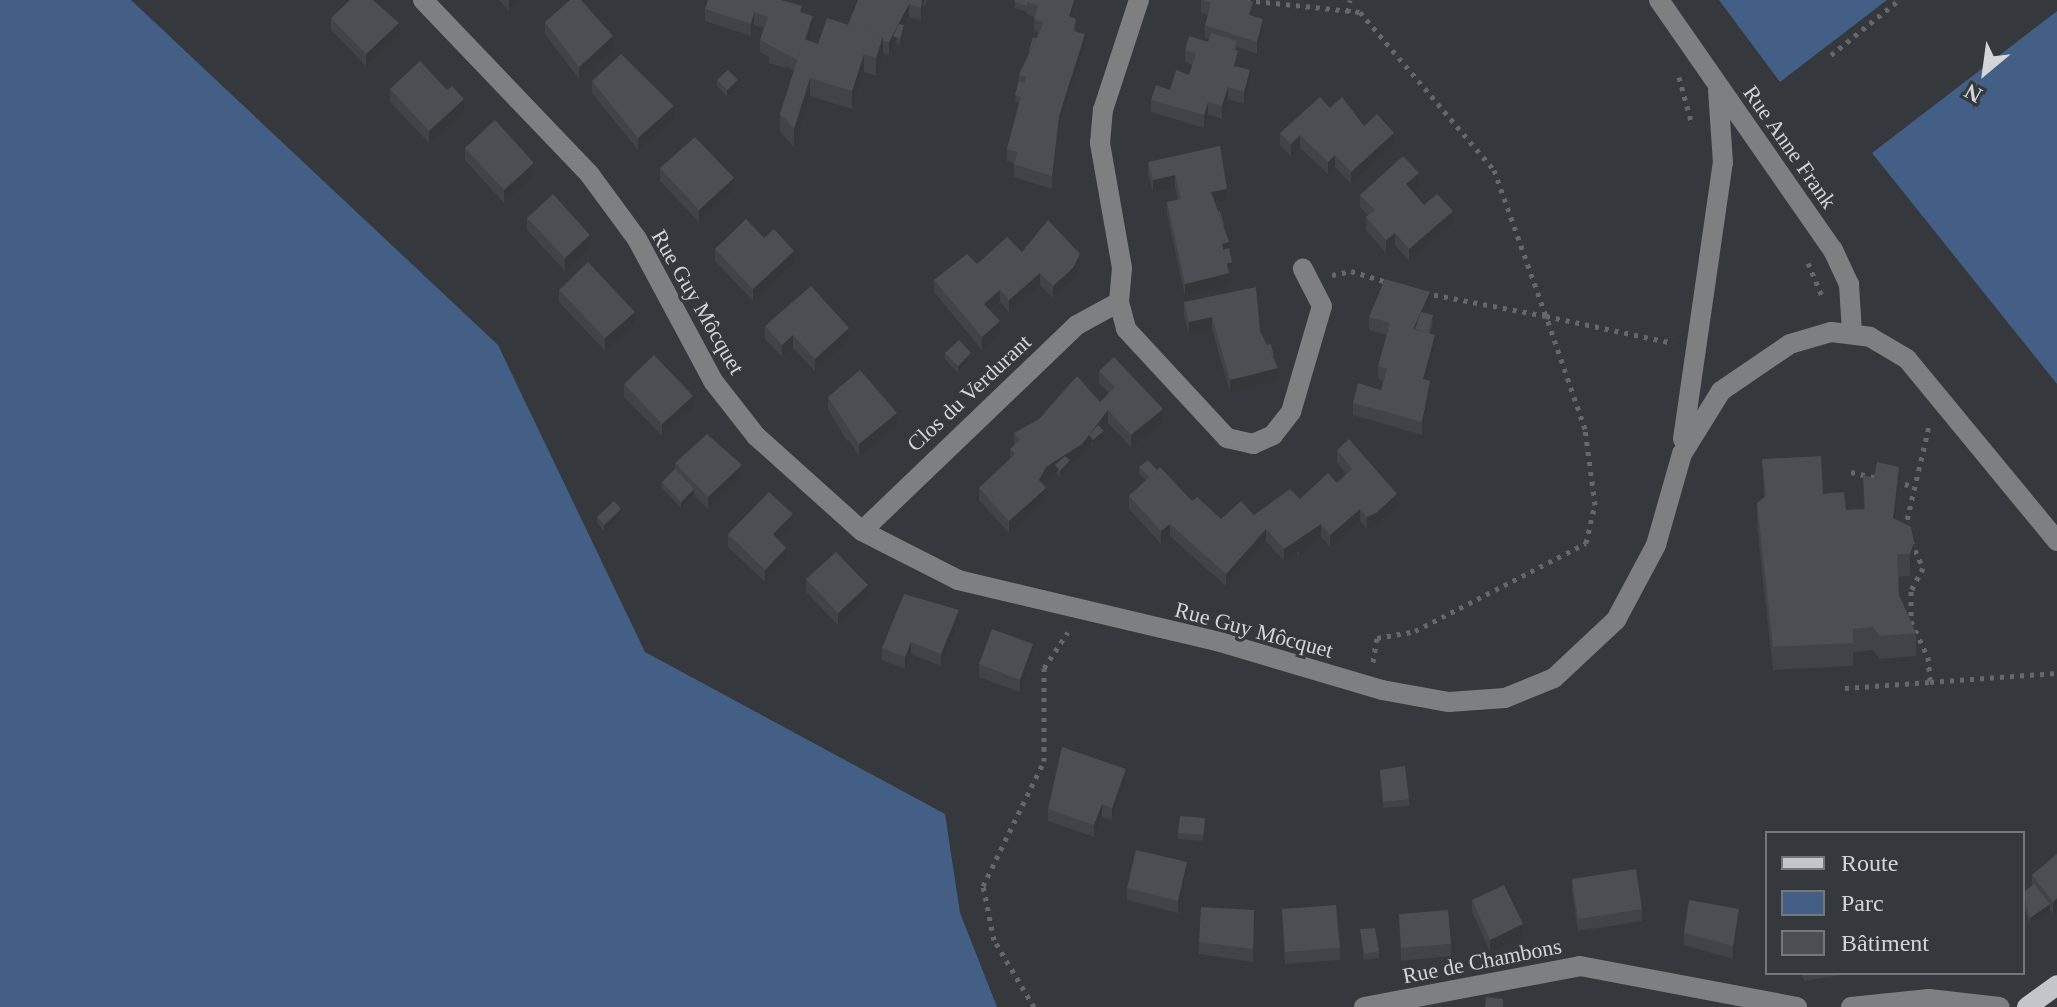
<!DOCTYPE html>
<meta charset="utf-8">
<style>
body{margin:0}
#map{position:relative;width:2057px;height:1007px;overflow:hidden;background:#35383c;font-family:"Times New Roman",serif}
div>[style]{position:absolute}
.green>*{inset:0;background:#435f86}
.path>*{height:5px;margin-top:-2.5px;transform-origin:0;background:repeating-linear-gradient(90deg,#65686b 0 4px,transparent 0 10px)}
.minor>*{height:20px;margin:-10px;padding:0 10px;transform-origin:10px;border-radius:10px;background:#7d7f81}
.major>*{height:20px;margin:-10px;padding:0 10px;transform-origin:10px;border-radius:10px;background:#c2c6cb}
.wall>*{inset:0;background:#404347}
.shaded-wall>*{inset:0;background:#34373a}
.building>*{inset:0;background:#4b4e53}
span{translate:-50% -50%;white-space:nowrap;text-align:center;line-height:1.15;-webkit-text-stroke:6px #35383c;paint-order:stroke}
.street-label{font-size:22px;color:#d3d5d8}
.legend{position:absolute;left:1765px;top:831px;width:260px;height:144px;box-sizing:border-box;background:#35383c;border:2px solid #74777a;margin:0;padding:10px 14px;list-style:none;font-size:24px;color:#d3d5d8}
.legend li{display:flex;align-items:center;gap:16px;height:40px}
.legend b{width:40px;border:2px solid #74777a}
.north{position:absolute;left:1945px;top:32px;width:80px;height:80px;-webkit-text-stroke:6px #35383c;paint-order:stroke;rotate:209deg;font-size:22px;font-weight:700;line-height:32px;text-align:center;color:#d3d5d8}
.north::after{content:'';display:block;margin:auto;width:28px;height:36px;background:#d3d5d8;clip-path:polygon(50% 0,100% 100%,50% 72%,0 100%)}
</style>
<div id="map">
<div class="green">
<div style="clip-path:polygon(0 0,131px 0,498px 345px,645px 652px,945px 814px,960px 913px,997px 1007px,0 1007px)"></div>
<div style="clip-path:polygon(1719px 0,1887px 0,1780px 82px)"></div>
<div style="clip-path:polygon(2057px 11px,2057px 384px,1872px 153px)"></div>
</div>
<div class="path">
<div style="left:1246px;top:0;width:115px;rotate:6deg"></div>
<div style="left:1360px;top:12px;width:207px;rotate:49.7deg"></div>
<div style="left:1494px;top:170px;width:155px;rotate:70.4deg"></div>
<div style="left:1546px;top:316px;width:130px;rotate:12deg"></div>
<div style="left:1348px;top:12px;width:12px;rotate:-81deg"></div>
<div style="left:1831px;top:55px;width:87px;rotate:-39deg"></div>
<div style="left:1679px;top:77px;width:50px;rotate:74.8deg"></div>
<div style="left:1808px;top:263px;width:38px;rotate:67deg"></div>
<div style="left:1332px;top:275px;width:19px;rotate:-12deg"></div>
<div style="left:1351px;top:271px;width:39px;rotate:17deg"></div>
<div style="left:1851px;top:472px;width:28px;rotate:13deg"></div>
<div style="left:1895px;top:482px;width:19px;rotate:12deg"></div>
<div style="left:1905px;top:529px;width:106px;rotate:-76.9deg"></div>
<div style="left:1911px;top:541px;width:30px;rotate:66deg"></div>
<div style="left:1923px;top:568px;width:26px;rotate:118deg"></div>
<div style="left:1911px;top:591px;width:30px;rotate:90deg"></div>
<div style="left:1911px;top:621px;width:40px;rotate:65deg"></div>
<div style="left:1928px;top:657px;width:25px;rotate:85deg"></div>
<div style="left:1930px;top:682px;width:127px;rotate:-4.1deg"></div>
<div style="left:1373px;top:662px;width:24px;rotate:-81deg"></div>
<div style="left:1377px;top:638px;width:39px;rotate:-10deg"></div>
<div style="left:1415px;top:631px;width:192px;rotate:-27.2deg"></div>
<div style="left:1586px;top:543px;width:39px;rotate:-77deg"></div>
<div style="left:1595px;top:505px;width:77px;rotate:-97.5deg"></div>
<div style="left:1585px;top:429px;width:120px;rotate:-109deg"></div>
<div style="left:1546px;top:316px;width:123px;rotate:-169.2deg"></div>
<div style="left:1845px;top:688px;width:85px;rotate:-4deg"></div>
<div style="left:1034px;top:1007px;width:78px;rotate:-120.8deg"></div>
<div style="left:994px;top:940px;width:55px;rotate:-101.5deg"></div>
<div style="left:983px;top:886px;width:139px;rotate:-64deg"></div>
<div style="left:1044px;top:761px;width:93px;rotate:-90deg"></div>
<div style="left:1044px;top:668px;width:43px;rotate:-56.3deg"></div>
</div>
<div class="minor">
<div style="left:423px;top:0;width:242px;rotate:46.3deg"></div>
<div style="left:590px;top:175px;width:79px;rotate:53.7deg"></div>
<div style="left:637px;top:239px;width:161px;rotate:61.8deg"></div>
<div style="left:713px;top:381px;width:70px;rotate:52deg"></div>
<div style="left:756px;top:436px;width:142px;rotate:41.9deg"></div>
<div style="left:862px;top:531px;width:108px;rotate:27deg"></div>
<div style="left:958px;top:580px;width:269px;rotate:13.3deg"></div>
<div style="left:1220px;top:642px;width:169px;rotate:16.5deg"></div>
<div style="left:1382px;top:690px;width:68px;rotate:10.2deg"></div>
<div style="left:1449px;top:702px;width:56px;rotate:-4.1deg"></div>
<div style="left:1505px;top:698px;width:53px;rotate:-22.2deg"></div>
<div style="left:1554px;top:678px;width:85px;rotate:-43.1deg"></div>
<div style="left:1616px;top:620px;width:85px;rotate:-61.9deg"></div>
<div style="left:1656px;top:545px;width:95px;rotate:-74.1deg"></div>
<div style="left:1682px;top:454px;width:74px;rotate:-58.2deg"></div>
<div style="left:1721px;top:391px;width:83px;rotate:-34.3deg"></div>
<div style="left:1790px;top:344px;width:43px;rotate:-16.3deg"></div>
<div style="left:1831px;top:332px;width:39px;rotate:7deg"></div>
<div style="left:1870px;top:337px;width:43px;rotate:30.7deg"></div>
<div style="left:1907px;top:359px;width:236px;rotate:50.5deg"></div>
<div style="left:1659px;top:0;width:305px;rotate:55.2deg"></div>
<div style="left:1833px;top:250px;width:38px;rotate:65deg"></div>
<div style="left:1849px;top:284px;width:49px;rotate:86.5deg"></div>
<div style="left:1119px;top:302px;width:34px;rotate:-85deg"></div>
<div style="left:1122px;top:268px;width:127px;rotate:-100deg"></div>
<div style="left:1100px;top:143px;width:33px;rotate:-85deg"></div>
<div style="left:1103px;top:110px;width:116px;rotate:-71.9deg"></div>
<div style="left:1683px;top:439px;width:279px;rotate:-81.8deg"></div>
<div style="left:1723px;top:163px;width:73px;rotate:-93.9deg"></div>
<div style="left:862px;top:531px;width:298px;rotate:-43.8deg"></div>
<div style="left:1077px;top:325px;width:48px;rotate:-28.7deg"></div>
<div style="left:1119px;top:302px;width:28px;rotate:75deg"></div>
<div style="left:1126px;top:329px;width:149px;rotate:47.2deg"></div>
<div style="left:1227px;top:438px;width:27px;rotate:13deg"></div>
<div style="left:1253px;top:444px;width:22px;rotate:-24deg"></div>
<div style="left:1273px;top:435px;width:29px;rotate:-52deg"></div>
<div style="left:1291px;top:412px;width:110px;rotate:-73.7deg"></div>
<div style="left:1322px;top:306px;width:42px;rotate:-117.2deg"></div>
<div style="left:1364px;top:1007px;width:220px;rotate:-10.7deg"></div>
<div style="left:1580px;top:966px;width:221px;rotate:10.7deg"></div>
<div style="left:1851px;top:1007px;width:78px;rotate:-5.9deg"></div>
<div style="left:1929px;top:999px;width:71px;rotate:6.4deg"></div>
</div>
<div class="major">
<div style="left:2027px;top:1007px;width:37px;rotate:-36deg"></div>
</div>
<div class="wall">
<div style="clip-path:polygon(499px 0,522px 0,509px 11px)"></div>
<div style="clip-path:polygon(858px 0,927px 0,925px 6px,923px 5px,921px 20px,909px 17px,904px 26px,904px 32px,900px 45px,895px 43px,889px 55px,883px 53px,876px 76px,864px 72px,852px 109px,810px 96px,794px 147px,780px 132px,780px 114px,794px 70px,785px 66px,785px 68px,769px 63px,769px 57px,760px 52px,760px 40px,764px 28px,754px 25px,751px 36px,705px 21px,705px 9px,802px 13px,813px 29px,809px 41px,818px 44px,848px 25px)"></div>
<div style="clip-path:polygon(1078px 0,1073px 17px,1076px 32px,1085px 47px,1059px 128px,1052px 189px,1014px 177px,1014px 163px,1007px 161px,1007px 149px,1019px 103px,1015px 101px,1019px 75px,1029px 54px,1029px 50px,1039px 33px,1034px 31px,1034px 17px,1027px 14px,1027px 12px,1015px 8px,1015px 2px)"></div>
<div style="clip-path:polygon(1201px 0,1252px 16px,1263px 32px,1257px 54px,1237px 47px,1236px 50px,1238px 63px,1237px 66px,1250px 82px,1244px 104px,1228px 99px,1222px 119px,1208px 114px,1204px 128px,1151px 112px,1151px 100px,1170px 90px,1189px 75px,1192px 65px,1185px 62px,1185px 50px,1208px 42px,1209px 39px,1205px 37px,1205px 25px,1208px 15px,1201px 13px)"></div>
<div style="clip-path:polygon(331px 18px,399px 36px,366px 66px,331px 30px)"></div>
<div style="clip-path:polygon(545px 22px,613px 49px,579px 79px,545px 34px)"></div>
<div style="clip-path:polygon(717px 80px,738px 87px,727px 97px,717px 86px)"></div>
<div style="clip-path:polygon(592px 81px,674px 118px,638px 150px,592px 93px)"></div>
<div style="clip-path:polygon(390px 89px,464px 111px,429px 143px,390px 102px)"></div>
<div style="clip-path:polygon(1330px 108px,1364px 126px,1394px 145px,1351px 184px,1335px 167px,1328px 174px,1300px 148px,1291px 156px,1280px 145px,1280px 133px)"></div>
<div style="clip-path:polygon(465px 148px,534px 175px,504px 203px,465px 160px)"></div>
<div style="clip-path:polygon(1148px 162px,1227px 201px,1215px 204px,1224px 227px,1229px 248px,1232px 268px,1228px 270px,1229px 285px,1185px 296px,1167px 214px,1167px 202px,1178px 200px,1175px 187px,1153px 192px,1148px 174px)"></div>
<div style="clip-path:polygon(660px 168px,734px 190px,699px 222px,660px 181px)"></div>
<div style="clip-path:polygon(1419px 186px,1412px 191px,1424px 205px,1453px 223px,1409px 261px,1395px 245px,1386px 253px,1366px 230px,1366px 217px,1368px 215px,1360px 207px,1360px 195px)"></div>
<div style="clip-path:polygon(527px 218px,590px 247px,565px 271px,527px 230px)"></div>
<div style="clip-path:polygon(764px 238px,794px 263px,753px 301px,715px 261px,715px 249px)"></div>
<div style="clip-path:polygon(1026px 245px,1080px 267px,1073px 280px,1053px 298px,1040px 285px,1009px 312px,1000px 302px,991px 311px,1000px 333px,982px 350px,934px 292px,934px 280px,977px 264px,1022px 252px,1026px 247px)"></div>
<div style="clip-path:polygon(559px 290px,635px 324px,605px 351px,559px 302px)"></div>
<div style="clip-path:polygon(1184px 302px,1260px 331px,1274px 358px,1278px 380px,1230px 392px,1212px 329px,1189px 334px,1184px 315px)"></div>
<div style="clip-path:polygon(1430px 305px,1426px 313px,1433px 322px,1430px 334px,1435px 348px,1426px 380px,1430px 394px,1422px 435px,1353px 415px,1353px 403px,1381px 390px,1384px 381px,1378px 379px,1378px 366px,1387px 335px,1369px 330px,1369px 317px)"></div>
<div style="clip-path:polygon(765px 326px,849px 340px,815px 371px,793px 348px,782px 357px,765px 339px)"></div>
<div style="clip-path:polygon(945px 353px,971px 360px,958px 373px,945px 359px)"></div>
<div style="clip-path:polygon(1099px 371px,1163px 422px,1131px 447px,1108px 423px,1102px 429px,1104px 437px,1093px 446px,1091px 444px,1082px 456px,1070px 464px,1070px 467px,1060px 477px,1056px 473px,1046px 479px,1043px 484px,1046px 500px,1009px 533px,979px 500px,979px 488px,1010px 459px,1010px 449px,1014px 445px,1014px 433px,1100px 402px,1109px 393px,1099px 383px)"></div>
<div style="clip-path:polygon(624px 384px,693px 408px,662px 436px,624px 397px)"></div>
<div style="clip-path:polygon(828px 397px,897px 426px,859px 456px,849px 440px,847px 441px,828px 409px)"></div>
<div style="clip-path:polygon(1337px 450px,1397px 506px,1376px 525px,1367px 529px,1360px 521px,1330px 547px,1321px 537px,1309px 544px,1309px 547px,1299px 556px,1297px 553px,1284px 561px,1266px 541px,1226px 586px,1170px 536px,1161px 544px,1129px 509px,1129px 496px,1146px 480px,1139px 474px,1139px 467px,1221px 519px,1254px 515px,1300px 499px,1337px 483px,1346px 474px,1337px 463px)"></div>
<div style="clip-path:polygon(1762px 459px,1823px 494px,1846px 510px,1864px 509px,1863px 475px,1899px 490px,1896px 519px,1911px 527px,1914px 565px,1910px 576px,1898px 577px,1899px 595px,1916px 633px,1916px 656px,1880px 659px,1873px 650px,1853px 652px,1853px 666px,1773px 670px,1757px 526px,1757px 503px,1764px 498px)"></div>
<div style="clip-path:polygon(675px 463px,742px 477px,708px 509px,694px 495px,681px 508px,662px 488px,662px 482px,675px 469px)"></div>
<div style="clip-path:polygon(621px 515px,604px 531px,597px 523px,597px 517px)"></div>
<div style="clip-path:polygon(793px 526px,779px 540px,786px 560px,765px 582px,728px 547px,728px 534px)"></div>
<div style="clip-path:polygon(806px 579px,868px 597px,838px 625px,806px 592px)"></div>
<div style="clip-path:polygon(959px 622px,941px 666px,911px 654px,905px 669px,882px 660px,882px 648px)"></div>
<div style="clip-path:polygon(1033px 656px,1020px 692px,979px 677px,979px 664px)"></div>
<div style="clip-path:polygon(1380px 770px,1409px 799px,1409px 806px,1383px 808px)"></div>
<div style="clip-path:polygon(1126px 781px,1112px 820px,1102px 817px,1094px 837px,1048px 821px,1048px 809px)"></div>
<div style="clip-path:polygon(1205px 824px,1203px 841px,1178px 839px,1178px 833px)"></div>
<div style="clip-path:polygon(2057px 854px,2057px 910px,2053px 914px,2050px 910px,2030px 925px,2023px 903px,2023px 893px,2032px 886px,2032px 875px)"></div>
<div style="clip-path:polygon(1187px 875px,1178px 913px,1127px 900px,1127px 888px)"></div>
<div style="clip-path:polygon(1572px 879px,1642px 909px,1642px 921px,1578px 931px,1572px 891px)"></div>
<div style="clip-path:polygon(1472px 900px,1523px 937px,1490px 952px,1472px 912px)"></div>
<div style="clip-path:polygon(1282px 909px,1340px 948px,1340px 960px,1285px 964px)"></div>
<div style="clip-path:polygon(1254px 910px,1253px 962px,1199px 954px,1199px 942px)"></div>
<div style="clip-path:polygon(1399px 914px,1451px 944px,1451px 956px,1401px 961px)"></div>
<div style="clip-path:polygon(1739px 921px,1733px 959px,1684px 945px,1684px 933px)"></div>
<div style="clip-path:polygon(1360px 929px,1379px 951px,1379px 958px,1364px 960px)"></div>
<div style="clip-path:polygon(1801px 973px,1848px 973px,1848px 974px,1804px 981px)"></div>
</div>
<div class="shaded-wall">
<div style="clip-path:polygon(509px 0,522px 0,509px 11px)"></div>
<div style="clip-path:polygon(922px 0,924px 0,921px 20px,921px 8px)"></div>
<div style="clip-path:polygon(1074px 0,1078px 0,1069px 28px,1069px 16px)"></div>
<div style="clip-path:polygon(909px 4px,909px 17px,904px 26px,904px 32px,900px 45px,900px 39px,903px 27px,889px 55px,889px 42px)"></div>
<div style="clip-path:polygon(754px 12px,754px 25px,751px 36px,751px 24px)"></div>
<div style="clip-path:polygon(813px 16px,813px 29px,799px 73px,799px 60px)"></div>
<div style="clip-path:polygon(1263px 19px,1263px 32px,1257px 54px,1257px 42px)"></div>
<div style="clip-path:polygon(399px 23px,399px 36px,366px 66px,366px 54px)"></div>
<div style="clip-path:polygon(1085px 34px,1085px 47px,1059px 128px,1052px 189px,1052px 176px,1059px 116px)"></div>
<div style="clip-path:polygon(613px 36px,613px 49px,579px 79px,579px 67px)"></div>
<div style="clip-path:polygon(883px 36px,883px 54px,876px 76px,876px 58px)"></div>
<div style="clip-path:polygon(1238px 51px,1238px 63px,1234px 78px,1234px 66px)"></div>
<div style="clip-path:polygon(864px 54px,864px 72px,852px 109px,852px 91px)"></div>
<div style="clip-path:polygon(1250px 70px,1250px 82px,1244px 104px,1244px 92px)"></div>
<div style="clip-path:polygon(810px 78px,810px 96px,794px 147px,794px 129px)"></div>
<div style="clip-path:polygon(738px 80px,738px 87px,727px 97px,727px 90px)"></div>
<div style="clip-path:polygon(1228px 87px,1228px 99px,1222px 119px,1222px 106px)"></div>
<div style="clip-path:polygon(464px 99px,464px 111px,429px 143px,429px 131px)"></div>
<div style="clip-path:polygon(1208px 102px,1208px 114px,1204px 128px,1204px 115px)"></div>
<div style="clip-path:polygon(674px 106px,674px 118px,638px 150px,638px 138px)"></div>
<div style="clip-path:polygon(1394px 133px,1394px 145px,1351px 184px,1351px 172px)"></div>
<div style="clip-path:polygon(1300px 135px,1300px 148px,1291px 156px,1291px 144px)"></div>
<div style="clip-path:polygon(1335px 155px,1335px 167px,1328px 174px,1328px 162px)"></div>
<div style="clip-path:polygon(534px 163px,534px 175px,504px 203px,504px 190px)"></div>
<div style="clip-path:polygon(1419px 173px,1419px 186px,1406px 197px,1406px 184px)"></div>
<div style="clip-path:polygon(1175px 175px,1175px 187px,1153px 192px,1153px 180px)"></div>
<div style="clip-path:polygon(734px 178px,734px 190px,699px 222px,699px 210px)"></div>
<div style="clip-path:polygon(1227px 189px,1227px 201px,1211px 205px,1211px 192px)"></div>
<div style="clip-path:polygon(1453px 211px,1453px 223px,1409px 261px,1409px 249px)"></div>
<div style="clip-path:polygon(1395px 233px,1395px 245px,1386px 253px,1386px 240px)"></div>
<div style="clip-path:polygon(590px 235px,590px 247px,565px 271px,565px 258px)"></div>
<div style="clip-path:polygon(1229px 242px,1229px 254px,1223px 256px,1222px 244px)"></div>
<div style="clip-path:polygon(794px 251px,794px 263px,753px 301px,753px 289px)"></div>
<div style="clip-path:polygon(1080px 254px,1080px 267px,1073px 280px,1053px 298px,1053px 286px)"></div>
<div style="clip-path:polygon(1232px 262px,1232px 268px,1225px 270px,1225px 264px)"></div>
<div style="clip-path:polygon(1040px 273px,1040px 285px,1009px 312px,1009px 300px)"></div>
<div style="clip-path:polygon(1229px 273px,1229px 285px,1185px 296px,1185px 284px)"></div>
<div style="clip-path:polygon(1000px 290px,1000px 302px,984px 316px,984px 304px)"></div>
<div style="clip-path:polygon(1430px 292px,1430px 305px,1416px 336px,1413px 329px)"></div>
<div style="clip-path:polygon(635px 312px,635px 324px,605px 351px,605px 338px)"></div>
<div style="clip-path:polygon(1212px 317px,1212px 329px,1189px 334px,1189px 322px)"></div>
<div style="clip-path:polygon(1000px 321px,1000px 333px,982px 350px,982px 337px)"></div>
<div style="clip-path:polygon(849px 328px,849px 340px,815px 371px,815px 359px)"></div>
<div style="clip-path:polygon(793px 335px,793px 348px,782px 357px,782px 345px)"></div>
<div style="clip-path:polygon(1435px 335px,1435px 348px,1423px 392px,1423px 379px)"></div>
<div style="clip-path:polygon(971px 353px,971px 360px,958px 373px,958px 366px)"></div>
<div style="clip-path:polygon(1278px 368px,1278px 380px,1230px 392px,1230px 380px)"></div>
<div style="clip-path:polygon(1430px 381px,1430px 394px,1422px 435px,1422px 422px)"></div>
<div style="clip-path:polygon(693px 396px,693px 408px,662px 436px,662px 424px)"></div>
<div style="clip-path:polygon(1163px 409px,1163px 422px,1131px 447px,1131px 435px)"></div>
<div style="clip-path:polygon(1108px 410px,1108px 423px,1097px 436px,1104px 431px,1104px 437px,1093px 446px,1093px 442px,1082px 456px,1070px 464px,1070px 467px,1060px 477px,1060px 470px,1046px 479px,1039px 492px,1039px 480px,1046px 467px)"></div>
<div style="clip-path:polygon(897px 413px,897px 426px,859px 456px,859px 444px)"></div>
<div style="clip-path:polygon(742px 465px,742px 477px,708px 509px,708px 497px)"></div>
<div style="clip-path:polygon(1899px 467px,1899px 490px,1893px 541px,1893px 518px)"></div>
<div style="clip-path:polygon(1046px 488px,1046px 500px,1009px 533px,1009px 521px)"></div>
<div style="clip-path:polygon(694px 489px,694px 495px,681px 508px,681px 502px)"></div>
<div style="clip-path:polygon(1397px 494px,1397px 506px,1376px 525px,1367px 529px,1367px 517px)"></div>
<div style="clip-path:polygon(621px 509px,621px 515px,604px 531px,604px 525px)"></div>
<div style="clip-path:polygon(1360px 509px,1360px 521px,1330px 547px,1330px 535px)"></div>
<div style="clip-path:polygon(793px 514px,793px 526px,773px 546px,773px 534px)"></div>
<div style="clip-path:polygon(1170px 524px,1170px 536px,1161px 544px,1161px 531px)"></div>
<div style="clip-path:polygon(1321px 524px,1321px 537px,1309px 544px,1309px 547px,1299px 556px,1299px 551px,1284px 561px,1284px 549px)"></div>
<div style="clip-path:polygon(1266px 529px,1266px 541px,1226px 586px,1226px 574px)"></div>
<div style="clip-path:polygon(1914px 542px,1914px 565px,1910px 576px,1910px 554px)"></div>
<div style="clip-path:polygon(786px 548px,786px 560px,765px 582px,765px 570px)"></div>
<div style="clip-path:polygon(868px 585px,868px 597px,838px 625px,838px 613px)"></div>
<div style="clip-path:polygon(959px 610px,959px 622px,941px 666px,941px 654px)"></div>
<div style="clip-path:polygon(911px 642px,911px 654px,905px 669px,905px 657px)"></div>
<div style="clip-path:polygon(1033px 644px,1033px 656px,1020px 692px,1020px 680px)"></div>
<div style="clip-path:polygon(1126px 769px,1126px 781px,1112px 820px,1112px 808px)"></div>
<div style="clip-path:polygon(1102px 804px,1102px 817px,1094px 837px,1094px 825px)"></div>
<div style="clip-path:polygon(1187px 862px,1187px 875px,1178px 913px,1178px 901px)"></div>
<div style="clip-path:polygon(2057px 898px,2057px 910px,2053px 914px,2053px 902px)"></div>
<div style="clip-path:polygon(2050px 904px,2050px 910px,2030px 925px,2030px 918px)"></div>
<div style="clip-path:polygon(1739px 909px,1739px 921px,1733px 959px,1733px 946px)"></div>
<div style="clip-path:polygon(1523px 924px,1523px 937px,1490px 952px,1490px 940px)"></div>
</div>
<div class="building">
<div style="clip-path:polygon(350px 0,373px 0,399px 23px,366px 54px,331px 18px)"></div>
<div style="clip-path:polygon(570px 0,581px 0,613px 36px,579px 67px,545px 22px)"></div>
<div style="clip-path:polygon(708px 0,781px 0,802px 6px,800px 12px,813px 16px,797px 60px,760px 40px,768px 17px,754px 12px,751px 24px,705px 9px)"></div>
<div style="clip-path:polygon(858px 0,922px 0,921px 8px,909px 4px,889px 42px,883px 41px,883px 36px,848px 25px)"></div>
<div style="clip-path:polygon(1015px 0,1027px 0,1027px 6px,1015px 2px)"></div>
<div style="clip-path:polygon(1027px 0,1074px 0,1069px 16px,1076px 19px,1073px 31px,1085px 34px,1059px 116px,1052px 176px,1014px 164px,1018px 152px,1007px 149px,1026px 77px,1019px 75px,1044px 22px,1034px 19px,1038px 6px,1027px 2px)"></div>
<div style="clip-path:polygon(1201px 0,1247px 0,1253px 2px,1249px 15px,1263px 19px,1257px 42px,1205px 25px,1211px 3px)"></div>
<div style="clip-path:polygon(827px 18px,883px 36px,876px 58px,864px 54px,852px 91px,810px 78px,794px 129px,780px 114px,804px 39px,818px 44px)"></div>
<div style="clip-path:polygon(899px 24px,904px 25px,900px 39px,893px 36px)"></div>
<div style="clip-path:polygon(1211px 33px,1237px 41px,1234px 50px,1208px 42px)"></div>
<div style="clip-path:polygon(1189px 36px,1238px 51px,1234px 66px,1250px 70px,1244px 92px,1228px 87px,1222px 106px,1208px 102px,1204px 115px,1151px 100px,1156px 85px,1170px 90px,1176px 70px,1189px 75px,1196px 53px,1185px 50px)"></div>
<div style="clip-path:polygon(1033px 37px,1036px 38px,1030px 51px,1029px 50px)"></div>
<div style="clip-path:polygon(621px 54px,674px 106px,638px 138px,592px 81px)"></div>
<div style="clip-path:polygon(420px 61px,447px 90px,452px 86px,464px 99px,429px 131px,390px 89px)"></div>
<div style="clip-path:polygon(728px 70px,738px 80px,727px 90px,717px 80px)"></div>
<div style="clip-path:polygon(1019px 81px,1025px 83px,1021px 97px,1015px 95px)"></div>
<div style="clip-path:polygon(1320px 97px,1330px 108px,1342px 97px,1364px 126px,1377px 114px,1394px 133px,1351px 172px,1335px 155px,1328px 162px,1300px 135px,1291px 144px,1280px 133px)"></div>
<div style="clip-path:polygon(495px 120px,534px 163px,504px 190px,465px 148px)"></div>
<div style="clip-path:polygon(695px 137px,734px 178px,699px 210px,660px 168px)"></div>
<div style="clip-path:polygon(1220px 146px,1227px 189px,1211px 192px,1229px 242px,1222px 244px,1229px 273px,1185px 284px,1167px 202px,1181px 199px,1175px 175px,1153px 180px,1148px 162px)"></div>
<div style="clip-path:polygon(1403px 156px,1419px 173px,1406px 184px,1424px 205px,1437px 194px,1453px 211px,1409px 249px,1395px 233px,1386px 240px,1366px 217px,1375px 210px,1360px 195px)"></div>
<div style="clip-path:polygon(553px 194px,590px 235px,565px 258px,527px 218px)"></div>
<div style="clip-path:polygon(1218px 211px,1220px 211px,1224px 225px,1223px 225px)"></div>
<div style="clip-path:polygon(746px 219px,764px 238px,774px 229px,794px 251px,753px 289px,715px 249px)"></div>
<div style="clip-path:polygon(1048px 220px,1080px 254px,1073px 268px,1053px 286px,1040px 273px,1009px 300px,1000px 290px,984px 304px,1000px 321px,982px 337px,934px 280px,967px 254px,977px 264px,1007px 237px,1022px 252px)"></div>
<div style="clip-path:polygon(1229px 248px,1232px 262px,1226px 264px,1223px 250px)"></div>
<div style="clip-path:polygon(588px 262px,635px 312px,605px 338px,559px 290px)"></div>
<div style="clip-path:polygon(1385px 279px,1430px 292px,1413px 329px,1435px 335px,1423px 379px,1430px 381px,1422px 422px,1353px 403px,1358px 383px,1381px 390px,1387px 369px,1378px 366px,1390px 323px,1369px 317px)"></div>
<div style="clip-path:polygon(811px 286px,849px 328px,815px 359px,793px 335px,782px 345px,765px 326px)"></div>
<div style="clip-path:polygon(1256px 287px,1260px 331px,1278px 368px,1230px 380px,1212px 317px,1189px 322px,1184px 302px)"></div>
<div style="clip-path:polygon(1421px 312px,1433px 315px,1428px 333px,1415px 329px)"></div>
<div style="clip-path:polygon(959px 340px,971px 353px,958px 366px,945px 353px)"></div>
<div style="clip-path:polygon(1271px 344px,1274px 358px,1266px 345px)"></div>
<div style="clip-path:polygon(654px 355px,693px 396px,662px 424px,624px 384px)"></div>
<div style="clip-path:polygon(1114px 357px,1163px 409px,1131px 435px,1108px 410px,1082px 444px,1046px 467px,1039px 480px,1046px 488px,1009px 521px,979px 488px,1015px 454px,1010px 449px,1020px 440px,1014px 433px,1039px 419px,1077px 376px,1100px 402px,1115px 387px,1099px 371px)"></div>
<div style="clip-path:polygon(860px 370px,897px 413px,859px 444px,828px 397px)"></div>
<div style="clip-path:polygon(1098px 425px,1104px 431px,1093px 440px,1089px 435px)"></div>
<div style="clip-path:polygon(707px 434px,742px 465px,708px 497px,675px 463px)"></div>
<div style="clip-path:polygon(1349px 439px,1397px 494px,1376px 513px,1367px 517px,1360px 509px,1330px 535px,1321px 524px,1284px 549px,1266px 529px,1226px 574px,1170px 524px,1161px 531px,1129px 496px,1160px 467px,1192px 501px,1197px 497px,1221px 519px,1241px 501px,1254px 515px,1290px 489px,1300px 499px,1328px 473px,1337px 483px,1352px 469px,1337px 450px)"></div>
<div style="clip-path:polygon(1065px 456px,1070px 460px,1060px 471px,1055px 465px)"></div>
<div style="clip-path:polygon(1821px 456px,1823px 494px,1844px 492px,1846px 510px,1865px 509px,1863px 475px,1874px 478px,1877px 462px,1899px 467px,1893px 518px,1911px 527px,1914px 542px,1910px 554px,1897px 554px,1899px 595px,1916px 633px,1880px 636px,1873px 627px,1853px 629px,1853px 643px,1773px 647px,1757px 503px,1766px 496px,1762px 459px)"></div>
<div style="clip-path:polygon(1148px 460px,1157px 470px,1149px 477px,1139px 467px)"></div>
<div style="clip-path:polygon(675px 469px,694px 489px,681px 502px,662px 482px)"></div>
<div style="clip-path:polygon(769px 492px,793px 514px,773px 534px,786px 548px,765px 570px,728px 534px)"></div>
<div style="clip-path:polygon(614px 501px,621px 509px,604px 525px,597px 517px)"></div>
<div style="clip-path:polygon(836px 552px,868px 585px,838px 613px,806px 579px)"></div>
<div style="clip-path:polygon(904px 594px,959px 610px,941px 654px,911px 642px,905px 657px,882px 648px)"></div>
<div style="clip-path:polygon(992px 629px,1033px 644px,1020px 680px,979px 664px)"></div>
<div style="clip-path:polygon(1062px 747px,1126px 769px,1112px 808px,1102px 804px,1094px 825px,1048px 809px)"></div>
<div style="clip-path:polygon(1405px 766px,1409px 799px,1383px 802px,1380px 770px)"></div>
<div style="clip-path:polygon(1180px 816px,1205px 818px,1203px 835px,1178px 833px)"></div>
<div style="clip-path:polygon(1136px 850px,1187px 862px,1178px 901px,1127px 888px)"></div>
<div style="clip-path:polygon(2057px 854px,2057px 898px,2053px 902px,2032px 875px)"></div>
<div style="clip-path:polygon(1636px 869px,1642px 909px,1578px 919px,1572px 879px)"></div>
<div style="clip-path:polygon(2034px 884px,2050px 904px,2030px 918px,2023px 893px)"></div>
<div style="clip-path:polygon(1504px 885px,1523px 924px,1490px 940px,1472px 900px)"></div>
<div style="clip-path:polygon(1689px 900px,1739px 909px,1733px 946px,1684px 933px)"></div>
<div style="clip-path:polygon(1336px 905px,1340px 948px,1285px 952px,1282px 909px)"></div>
<div style="clip-path:polygon(1201px 907px,1254px 910px,1253px 949px,1199px 942px)"></div>
<div style="clip-path:polygon(1448px 910px,1451px 944px,1401px 948px,1399px 914px)"></div>
<div style="clip-path:polygon(1375px 928px,1379px 951px,1364px 954px,1360px 929px)"></div>
<div style="clip-path:polygon(1486px 997px,1503px 999px,1503px 1007px,1485px 1007px)"></div>
</div>
<div class="street-label">
<span style="left:1790px;top:147px;rotate:55deg">Rue Anne Frank</span>
<span style="left:698px;top:302px;rotate:60deg">Rue Guy Môcquet</span>
<span style="left:969px;top:393px;rotate:-43deg">Clos du Verdurant</span>
<span style="left:1254px;top:630px;rotate:15deg">Rue Guy Môcquet</span>
<span style="left:1482px;top:961px;rotate:-11deg">Rue de Chambons</span>
</div>
<ul class="legend">
<li><b style="height:10px;background:#c2c6cb"></b>Route</li>
<li><b style="height:22px;background:#435f86"></b>Parc</li>
<li><b style="height:22px;background:#4b4e53"></b>Bâtiment</li>
</ul>
<div class="north">N</div>
</div>
